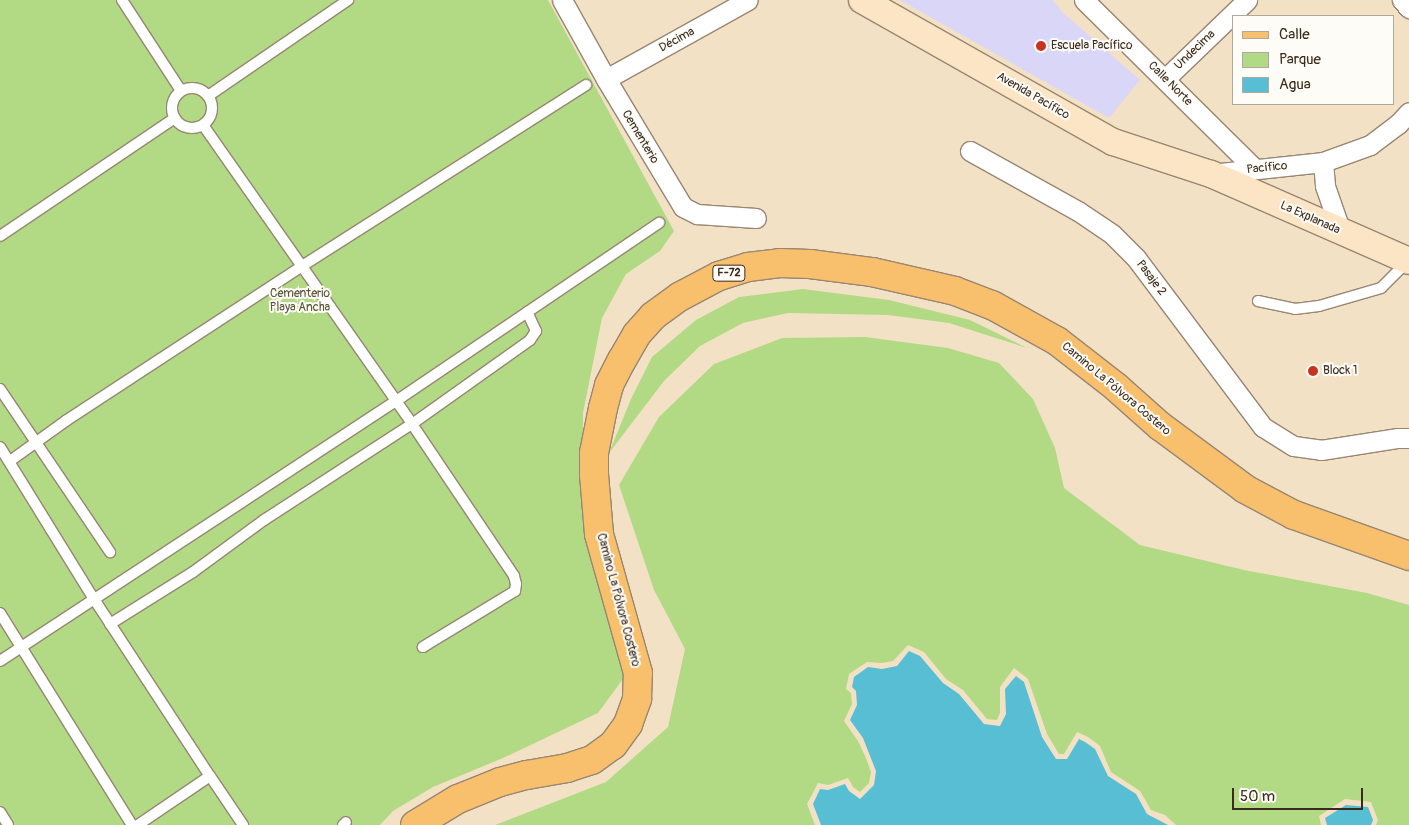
<!DOCTYPE html>
<meta charset="utf-8">
<style>
body{margin:0}
#map{position:relative;width:1409px;height:825px;overflow:hidden;background:#f3e1c5;font-family:Pangolin,sans-serif}
div>[style]{position:absolute}
.built>*{inset:0;background:#dad6f7}
.green>*{inset:0;background:#b2da85}
.water>*{inset:0;background:#57bed4}
.roads{filter:drop-shadow(1px 0 #978672) drop-shadow(-1px 0 #978672) drop-shadow(0 1px #978672) drop-shadow(0 -1px #978672)}
.lane>*{height:10px;margin:-5px;padding:0 5px;transform-origin:5px;border-radius:5px;background:#fff}
.lane>.ring{margin:-5px;padding:0;box-sizing:content-box;background:none;border:10px solid #fff;border-radius:50%}
.street>*{height:19px;margin:-9.5px;padding:0 9.5px;transform-origin:9.5px;border-radius:9.5px;background:#fff}
.secondary>*{height:26px;margin:-13px;padding:0 13px;transform-origin:13px;border-radius:13px;background:#fce5c4}
.primary>*{height:28px;margin:-14px;padding:0 14px;transform-origin:14px;border-radius:14px;background:#f8bf6c}
.dots>*{width:14px;height:14px;translate:-50% -50%;box-sizing:border-box;border:2px solid #fdfcf7;border-radius:50%}
span{translate:-50% -50%;white-space:nowrap;text-align:center;line-height:1.15;-webkit-text-stroke:4px #fdfcf7;paint-order:stroke}
.shield-label span{padding:1px 4px;background:#fdfcf7;border:1px solid;border-radius:4px;-webkit-text-stroke-width:0}
.shield-label{font-size:11px;color:#3b2a1e;font-weight:700}
.street-label{font-size:12px;color:#3b2a1e}
.poi-label{font-size:12px;color:#3b2a1e}
.left{translate:0 -50%;text-align:left}
.park-label{font-size:12px;color:#595638}
.legend{position:absolute;left:1232px;top:15px;width:162px;height:90px;box-sizing:border-box;background:#fdfcf7;border:1px solid #afa8a0;margin:0;padding:6px 9px;list-style:none;font-size:15px;color:#3b2a1e}
.legend li{display:flex;align-items:center;gap:10px;height:25px}
.legend b{width:25px;border:1px solid #afa8a0}
.scale{position:absolute;left:1232px;top:788px;width:131px;height:22px;box-sizing:border-box;border:2px solid #3b2a1e;border-top:0;padding-left:6px;font-size:15px;line-height:18px;white-space:nowrap;color:#3b2a1e;-webkit-text-stroke:4px #fdfcf7;paint-order:stroke}
</style>
<div id="map">
<div class="built">
<div style="clip-path:polygon(900px 0,1053px 0,1062px 12px,1140px 80px,1109px 118px)"></div>
</div>
<div class="green">
<div style="clip-path:polygon(0 0,548px 0,674px 231px,660px 251px,626px 274px,602px 318px,583px 413px,582px 519px,602px 599px,616px 624px,618px 655px,628px 672px,598px 713px,503px 758px,433px 787px,393px 811px,380px 825px,0 825px)"></div>
<div style="clip-path:polygon(803px 289px,889px 300px,970px 320px,1027px 348px,949px 323px,888px 315px,788px 313px,743px 323px,700px 346px,664px 381px,609px 453px,631px 399px,652px 357px,696px 320px,739px 297px)"></div>
<div style="clip-path:polygon(865px 337px,948px 348px,999px 363px,1033px 399px,1055px 448px,1064px 488px,1140px 545px,1244px 570px,1367px 593px,1409px 605px,1409px 825px,1376px 825px,1378px 820px,1371px 802px,1345px 799px,1319px 816px,1321px 825px,1176px 825px,1165px 815px,1151px 810px,1140px 791px,1111px 772px,1100px 746px,1088px 737px,1077px 732px,1064px 754px,1059px 754px,1047px 734px,1028px 679px,1014px 668px,1000px 687px,1000px 713px,997px 720px,987px 719px,963px 690px,946px 679px,924px 652px,908px 645px,893px 661px,882px 663px,867px 662px,849px 674px,846px 689px,851px 693px,852px 704px,844px 721px,858px 741px,866px 758px,871px 772px,869px 783px,860px 792px,853px 787px,848px 778px,828px 785px,818px 783px,807px 804px,815px 825px,495px 825px,606px 782px,668px 727px,685px 649px,654px 590px,619px 485px,659px 417px,714px 364px,782px 338px)"></div>
</div>
<div class="water">
<div style="clip-path:polygon(909px 651px,920px 656px,943px 683px,959px 694px,984px 724px,1000px 726px,1006px 714px,1005px 689px,1016px 676px,1024px 682px,1042px 737px,1056px 759px,1067px 759px,1079px 739px,1085px 742px,1095px 749px,1108px 776px,1136px 794px,1147px 814px,1168px 825px,821px 825px,813px 804px,820px 789px,828px 790px,845px 784px,849px 791px,860px 799px,874px 785px,876px 771px,863px 738px,850px 720px,857px 705px,856px 691px,852px 687px,854px 677px,868px 667px,882px 669px,897px 666px)"></div>
<div style="clip-path:polygon(1346px 805px,1368px 807px,1373px 820px,1371px 825px,1327px 825px,1325px 818px)"></div>
</div>
<div class="roads">
<div class="lane">
<div style="left:122px;top:0;width:108px;rotate:57deg"></div>
<div class="ring" style="left:172px;top:88px;width:30px;height:30px"></div>
<div style="left:208px;top:96px;width:170px;rotate:-34.4deg"></div>
<div style="left:203px;top:125px;width:365px;rotate:55deg"></div>
<div style="left:412px;top:424px;width:145px;rotate:-35.4deg"></div>
<div style="left:530px;top:340px;width:11px;rotate:-56deg"></div>
<div style="left:536px;top:331px;width:21px;rotate:-115deg"></div>
<div style="left:0;top:236px;width:211px;rotate:-34deg"></div>
<div style="left:1258px;top:301px;width:38px;rotate:12deg"></div>
<div style="left:1295px;top:309px;width:24px;rotate:-7deg"></div>
<div style="left:1319px;top:306px;width:65px;rotate:-16.2deg"></div>
<div style="left:1381px;top:288px;width:38px;rotate:-45deg"></div>
<div style="left:0;top:389px;width:197px;rotate:56deg"></div>
<div style="left:0;top:447px;width:179px;rotate:58.3deg"></div>
<div style="left:94px;top:599px;width:212px;rotate:56.8deg"></div>
<div style="left:210px;top:776px;width:87px;rotate:145.8deg"></div>
<div style="left:10px;top:461px;width:70px;rotate:-35.7deg"></div>
<div style="left:67px;top:420px;width:281px;rotate:-33.2deg"></div>
<div style="left:302px;top:266px;width:337px;rotate:-32.5deg"></div>
<div style="left:0;top:613px;width:250px;rotate:58.1deg"></div>
<div style="left:110px;top:624px;width:98px;rotate:-32.1deg"></div>
<div style="left:193px;top:572px;width:88px;rotate:-36.2deg"></div>
<div style="left:264px;top:520px;width:176px;rotate:-33deg"></div>
<div style="left:412px;top:424px;width:183px;rotate:56.1deg"></div>
<div style="left:514px;top:576px;width:8px;rotate:76deg"></div>
<div style="left:516px;top:584px;width:7px;rotate:98deg"></div>
<div style="left:515px;top:591px;width:108px;rotate:148.7deg"></div>
<div style="left:0;top:661px;width:474px;rotate:-33.3deg"></div>
<div style="left:396px;top:401px;width:318px;rotate:-34.1deg"></div>
<div style="left:210px;top:776px;width:59px;rotate:56deg"></div>
<div style="left:0;top:812px;width:15px;rotate:58deg"></div>
<div style="left:343px;top:825px;width:4px;rotate:-45deg"></div>
</div>
<div class="street">
<div style="left:562px;top:0;width:90px;rotate:60.9deg"></div>
<div style="left:606px;top:79px;width:149px;rotate:59deg"></div>
<div style="left:683px;top:207px;width:16px;rotate:27deg"></div>
<div style="left:697px;top:214px;width:59px;rotate:3.9deg"></div>
<div style="left:1084px;top:0;width:240px;rotate:44.7deg"></div>
<div style="left:1402px;top:0;width:11px;rotate:49deg"></div>
<div style="left:606px;top:79px;width:162px;rotate:-29.1deg"></div>
<div style="left:1165px;top:79px;width:114px;rotate:-43.9deg"></div>
<div style="left:970px;top:151px;width:124px;rotate:29.1deg"></div>
<div style="left:1078px;top:211px;width:41px;rotate:34.1deg"></div>
<div style="left:1112px;top:234px;width:34px;rotate:45deg"></div>
<div style="left:1136px;top:258px;width:211px;rotate:53.1deg"></div>
<div style="left:1263px;top:427px;width:36px;rotate:32deg"></div>
<div style="left:1294px;top:446px;width:27px;rotate:8deg"></div>
<div style="left:1321px;top:450px;width:78px;rotate:-8.9deg"></div>
<div style="left:1398px;top:438px;width:11px"></div>
<div style="left:1323px;top:162px;width:24px;rotate:85deg"></div>
<div style="left:1325px;top:186px;width:49px;rotate:70.8deg"></div>
<div style="left:1211px;top:174px;width:113px;rotate:-6.1deg"></div>
<div style="left:1323px;top:162px;width:50px;rotate:-19.9deg"></div>
<div style="left:1370px;top:145px;width:35px;rotate:-37deg"></div>
<div style="left:1398px;top:124px;width:16px;rotate:-47deg"></div>
</div>
<div class="secondary">
<div style="left:862px;top:0;width:288px;rotate:29.5deg"></div>
<div style="left:1113px;top:142px;width:103px;rotate:18.1deg"></div>
<div style="left:1211px;top:174px;width:216px;rotate:23.7deg"></div>
</div>
<div class="primary">
<div style="left:415px;top:825px;width:50px;rotate:-31.2deg"></div>
<div style="left:458px;top:799px;width:45px;rotate:-22deg"></div>
<div style="left:500px;top:782px;width:28px;rotate:-15deg"></div>
<div style="left:527px;top:775px;width:41px;rotate:-9.9deg"></div>
<div style="left:567px;top:768px;width:26px;rotate:-18deg"></div>
<div style="left:592px;top:760px;width:26px;rotate:-36deg"></div>
<div style="left:613px;top:745px;width:26px;rotate:-54deg"></div>
<div style="left:628px;top:724px;width:27px;rotate:-70deg"></div>
<div style="left:637px;top:699px;width:26px;rotate:-88deg"></div>
<div style="left:638px;top:673px;width:144px;rotate:-105.7deg"></div>
<div style="left:599px;top:534px;width:59px;rotate:-94.8deg"></div>
<div style="left:594px;top:475px;width:22px;rotate:-90deg"></div>
<div style="left:594px;top:453px;width:46px;rotate:-78.7deg"></div>
<div style="left:603px;top:408px;width:24px;rotate:-75deg"></div>
<div style="left:609px;top:385px;width:28px;rotate:-63deg"></div>
<div style="left:622px;top:360px;width:30px;rotate:-60deg"></div>
<div style="left:637px;top:334px;width:24px;rotate:-48deg"></div>
<div style="left:653px;top:316px;width:34px;rotate:-36deg"></div>
<div style="left:681px;top:296px;width:43px;rotate:-27.8deg"></div>
<div style="left:719px;top:276px;width:30px;rotate:-17deg"></div>
<div style="left:748px;top:267px;width:32px;rotate:-7deg"></div>
<div style="left:780px;top:263px;width:30px;rotate:2deg"></div>
<div style="left:810px;top:264px;width:63px;rotate:7.4deg"></div>
<div style="left:872px;top:272px;width:85px;rotate:12.9deg"></div>
<div style="left:955px;top:291px;width:40px;rotate:21deg"></div>
<div style="left:992px;top:305px;width:74px;rotate:29deg"></div>
<div style="left:1057px;top:341px;width:75px;rotate:37.9deg"></div>
<div style="left:1116px;top:387px;width:59px;rotate:41.6deg"></div>
<div style="left:1160px;top:426px;width:106px;rotate:36.5deg"></div>
<div style="left:1245px;top:489px;width:55px;rotate:28deg"></div>
<div style="left:1294px;top:515px;width:122px;rotate:19.6deg"></div>
</div>
</div>
<div class="dots">
<div style="left:1041px;top:46px;background:#c8321e"></div>
<div style="left:1313px;top:371px;background:#c8321e"></div>
</div>
<div class="shield-label">
<span style="left:729px;top:273px">F-72</span>
</div>
<div class="street-label">
<span style="left:677px;top:40px;rotate:-29deg">Décima</span>
<span style="left:1195px;top:50px;rotate:-44deg">Undecima</span>
<span style="left:1170px;top:84px;rotate:45deg">Calle Norte</span>
<span style="left:1033px;top:96px;rotate:30deg">Avenida Pacífico</span>
<span style="left:640px;top:137px;rotate:59deg">Cementerio</span>
<span style="left:1267px;top:168px;rotate:-6deg">Pacífico</span>
<span style="left:1310px;top:218px;rotate:24deg">La Explanada</span>
<span style="left:1151px;top:278px;rotate:53deg">Pasaje 2</span>
<span style="left:1116px;top:389px;rotate:40deg">Camino La Pólvora Costero</span>
<span style="left:618px;top:600px;rotate:75deg">Camino La Pólvora Costero</span>
</div>
<div class="poi-label">
<span class="left" style="left:1051px;top:46px">Escuela Pacífico</span>
<span class="left" style="left:1323px;top:371px">Block 1</span>
</div>
<div class="park-label">
<span style="left:300px;top:301px">Cementerio<br>Playa Ancha</span>
</div>
<ul class="legend">
<li><b style="height:6px;background:#f8bf6c"></b>Calle</li>
<li><b style="height:14px;background:#b2da85"></b>Parque</li>
<li><b style="height:14px;background:#57bed4"></b>Agua</li>
</ul>
<div class="scale">50 m</div>
</div>
